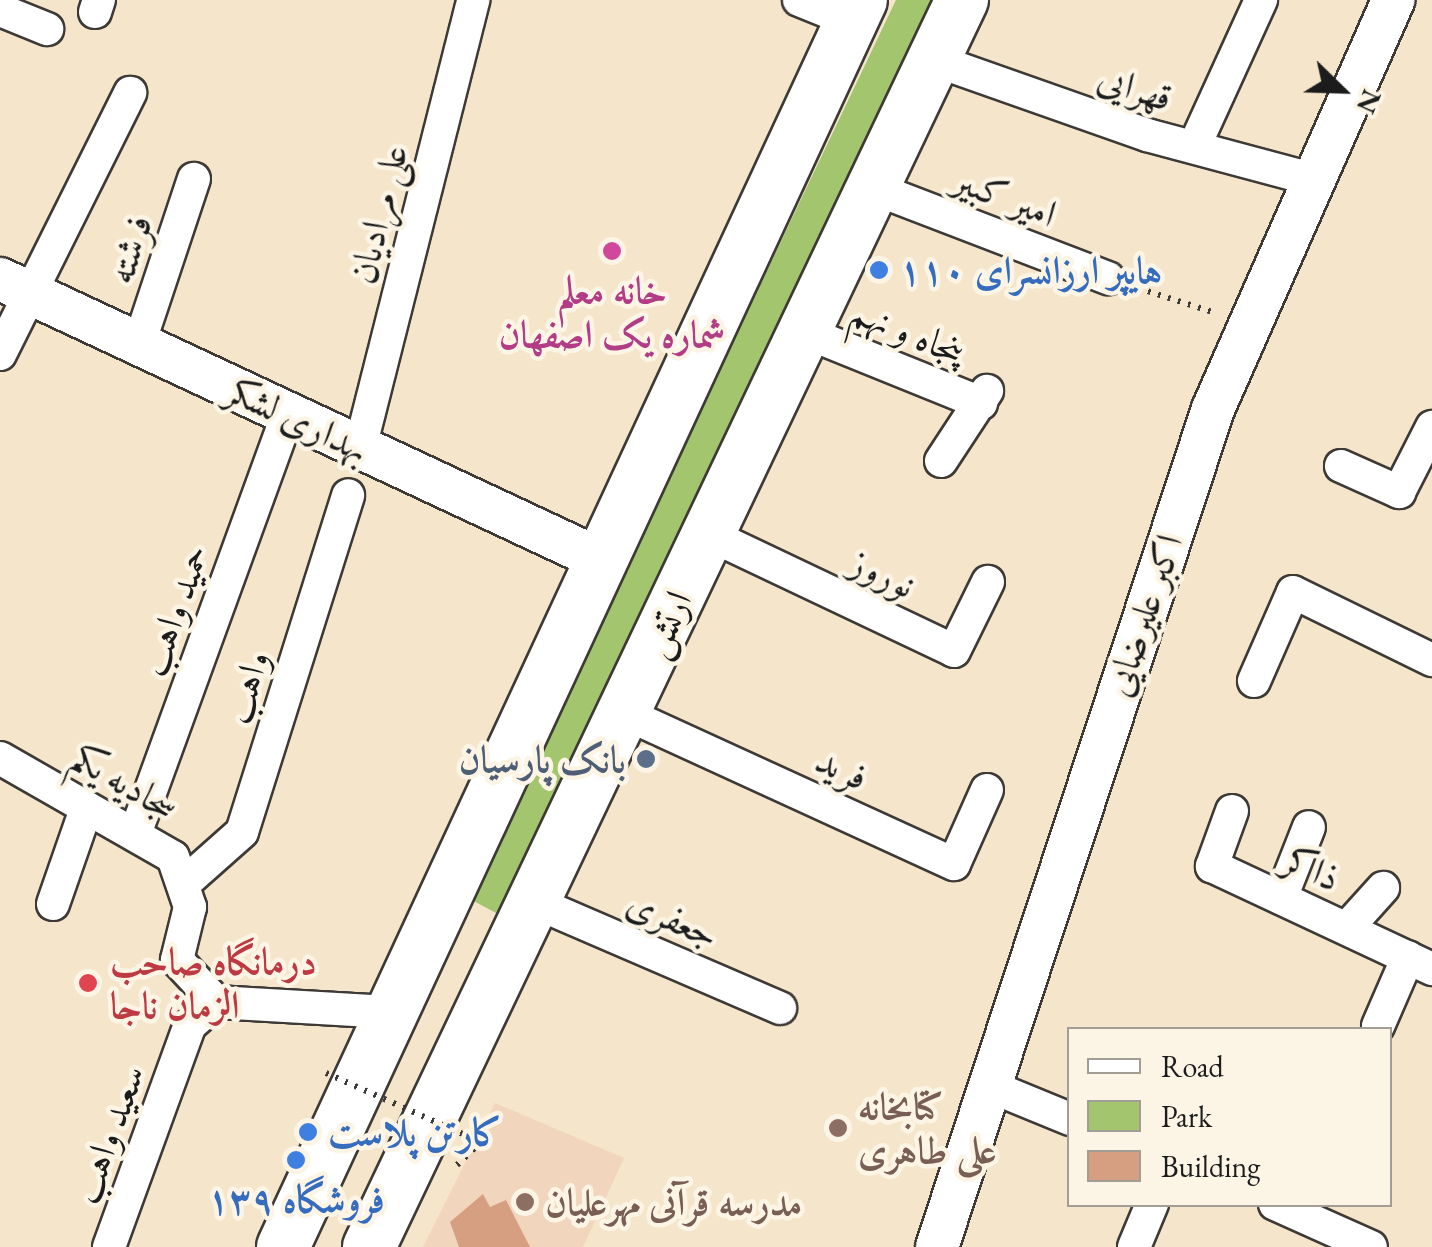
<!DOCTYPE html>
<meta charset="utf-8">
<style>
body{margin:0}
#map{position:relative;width:1432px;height:1247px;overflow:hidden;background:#f5e5cb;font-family:"EB Garamond",Amiri,serif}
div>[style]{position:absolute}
.built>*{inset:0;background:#f1d5bd}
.green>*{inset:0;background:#a3c56d}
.building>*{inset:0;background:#d79f82}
.path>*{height:6px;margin-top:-3px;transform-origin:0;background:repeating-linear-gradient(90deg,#3d3a36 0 2.5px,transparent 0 10.5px)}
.roads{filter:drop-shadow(2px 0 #3d3a36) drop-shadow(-2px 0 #3d3a36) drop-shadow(0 2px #3d3a36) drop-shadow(0 -2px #3d3a36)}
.minor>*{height:32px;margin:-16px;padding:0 16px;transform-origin:16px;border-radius:16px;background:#fff}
.tertiary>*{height:42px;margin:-21px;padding:0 21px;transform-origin:21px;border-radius:21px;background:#fff}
.primary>*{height:52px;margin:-26px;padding:0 26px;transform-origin:26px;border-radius:26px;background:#fff}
.path-bridge>*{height:6px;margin-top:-3px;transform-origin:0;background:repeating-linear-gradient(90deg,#3d3a36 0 2.5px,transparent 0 10.5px)}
.dots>*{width:28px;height:28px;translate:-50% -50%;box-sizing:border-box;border:5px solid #fcf5e5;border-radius:50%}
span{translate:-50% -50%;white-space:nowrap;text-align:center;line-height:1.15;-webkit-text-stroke:9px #fcf5e5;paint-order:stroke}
.street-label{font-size:38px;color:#1c1c1c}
.shop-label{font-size:38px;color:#366cbe;font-weight:700}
.left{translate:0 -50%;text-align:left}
.hotel-label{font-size:38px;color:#b23c85;font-weight:700}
.service-label{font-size:38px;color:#4e5e75;font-weight:700}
.right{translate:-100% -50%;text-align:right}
.health-label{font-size:38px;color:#be3a42;font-weight:700}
.education-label{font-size:38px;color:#785e54;font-weight:700}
.legend{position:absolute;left:1067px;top:1027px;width:325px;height:180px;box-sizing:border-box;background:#fcf5e5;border:2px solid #a29e95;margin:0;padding:12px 18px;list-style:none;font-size:30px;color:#1c1c1c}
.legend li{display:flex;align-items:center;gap:20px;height:50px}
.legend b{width:50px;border:2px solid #a29e95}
.north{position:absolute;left:1292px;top:40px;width:100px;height:100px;-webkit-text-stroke:8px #fcf5e5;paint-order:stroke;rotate:113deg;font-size:28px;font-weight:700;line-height:40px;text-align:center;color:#1c1c1c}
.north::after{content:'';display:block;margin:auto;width:35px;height:45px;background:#1c1c1c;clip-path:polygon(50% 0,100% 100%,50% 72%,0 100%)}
</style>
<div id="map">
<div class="built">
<div style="clip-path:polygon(495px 1103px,624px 1158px,583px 1247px,423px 1247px)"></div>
</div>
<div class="green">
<div style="clip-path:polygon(896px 0,936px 0,498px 914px,468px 898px)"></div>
</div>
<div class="building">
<div style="clip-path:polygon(483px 1194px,490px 1207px,506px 1200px,530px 1247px,459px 1247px,450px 1222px)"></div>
</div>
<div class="path">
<div style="left:1138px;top:288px;width:82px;rotate:17.8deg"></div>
<div style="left:457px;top:1165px;width:33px;rotate:-44deg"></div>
</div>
<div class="roads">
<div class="minor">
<div style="left:799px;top:0;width:56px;rotate:22deg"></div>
<div style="left:0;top:10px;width:51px;rotate:22deg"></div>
<div style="left:95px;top:12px;width:13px;rotate:-72deg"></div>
<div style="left:934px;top:60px;width:226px;rotate:19.4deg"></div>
<div style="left:1147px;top:135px;width:174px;rotate:15deg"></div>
<div style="left:1194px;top:147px;width:162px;rotate:-65.5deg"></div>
<div style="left:873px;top:188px;width:252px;rotate:21deg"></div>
<div style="left:805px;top:332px;width:190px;rotate:22deg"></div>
<div style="left:139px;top:344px;width:174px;rotate:-71.6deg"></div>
<div style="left:0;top:354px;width:292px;rotate:-63.5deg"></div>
<div style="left:360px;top:448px;width:462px;rotate:-75.8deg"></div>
<div style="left:941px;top:461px;width:84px;rotate:-56.7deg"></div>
<div style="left:1341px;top:466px;width:64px;rotate:24.1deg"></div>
<div style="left:1399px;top:492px;width:73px;rotate:-63.1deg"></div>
<div style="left:708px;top:534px;width:272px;rotate:25.4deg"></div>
<div style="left:954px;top:651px;width:77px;rotate:-63.8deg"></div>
<div style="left:1254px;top:681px;width:97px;rotate:-66.3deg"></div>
<div style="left:1293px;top:592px;width:155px;rotate:26.1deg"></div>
<div style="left:624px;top:713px;width:363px;rotate:24.6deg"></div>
<div style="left:954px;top:864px;width:81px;rotate:-66deg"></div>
<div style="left:0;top:758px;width:199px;rotate:29.8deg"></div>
<div style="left:173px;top:857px;width:53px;rotate:71.2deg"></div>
<div style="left:190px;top:907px;width:55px;rotate:103.8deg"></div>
<div style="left:177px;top:960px;width:57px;rotate:47.1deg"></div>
<div style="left:216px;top:1002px;width:173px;rotate:3.3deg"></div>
<div style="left:1232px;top:811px;width:59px;rotate:110deg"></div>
<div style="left:1212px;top:866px;width:243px;rotate:25.1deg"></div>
<div style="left:135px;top:834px;width:447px;rotate:-70deg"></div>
<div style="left:188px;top:880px;width:72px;rotate:-41.6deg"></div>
<div style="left:242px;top:832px;width:353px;rotate:-72.5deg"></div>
<div style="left:1281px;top:898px;width:76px;rotate:-68.5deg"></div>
<div style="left:534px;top:902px;width:268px;rotate:23.3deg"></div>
<div style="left:53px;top:904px;width:101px;rotate:-70.8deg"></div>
<div style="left:1347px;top:928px;width:54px;rotate:-48deg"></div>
<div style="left:1378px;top:1026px;width:75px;rotate:-66.5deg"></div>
<div style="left:992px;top:1087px;width:84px;rotate:22.3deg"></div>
<div style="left:1275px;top:1204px;width:105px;rotate:24.1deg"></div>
<div style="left:109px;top:1247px;width:236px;rotate:-70deg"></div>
<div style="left:190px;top:1025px;width:35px;rotate:-41deg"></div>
<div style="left:1134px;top:1247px;width:47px;rotate:-67.3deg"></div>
</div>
<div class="tertiary">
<div style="left:0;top:279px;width:659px;rotate:25.05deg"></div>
<div style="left:937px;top:1247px;width:882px;rotate:-71.77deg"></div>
<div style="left:1213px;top:409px;width:447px;rotate:-66.2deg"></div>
</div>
<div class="primary">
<div style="left:283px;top:1247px;width:1374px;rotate:-65.13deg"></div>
<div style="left:369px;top:1247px;width:1381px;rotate:-64.57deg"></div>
</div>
</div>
<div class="path-bridge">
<div style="left:326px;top:1073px;width:170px;rotate:24deg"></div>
</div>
<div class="dots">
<div style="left:612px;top:251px;background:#d1479c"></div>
<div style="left:879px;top:270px;background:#3f7fe0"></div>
<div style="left:646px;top:759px;background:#5c6f8a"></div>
<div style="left:88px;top:983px;background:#e0444e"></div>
<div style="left:838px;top:1128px;background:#8d6e63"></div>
<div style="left:308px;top:1132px;background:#3f7fe0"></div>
<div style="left:296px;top:1160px;background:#3f7fe0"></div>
<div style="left:525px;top:1202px;background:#8d6e63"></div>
</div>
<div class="street-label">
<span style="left:1135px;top:87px;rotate:18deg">قهرایی</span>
<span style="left:1005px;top:196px;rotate:21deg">امیر کبیر</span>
<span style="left:378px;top:214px;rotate:-76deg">علی مرادیان</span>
<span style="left:129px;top:249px;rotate:-71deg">فرشته</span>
<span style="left:908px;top:331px;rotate:22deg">پنجاه و نهم</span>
<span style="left:298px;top:419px;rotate:25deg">بهداری لشکر</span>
<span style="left:883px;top:573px;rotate:25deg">نوروز</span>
<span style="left:174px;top:610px;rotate:-70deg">حمید واهب</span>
<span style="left:1143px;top:615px;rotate:-71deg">اکبر علیرضایی</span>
<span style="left:666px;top:624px;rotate:-65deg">ارتش</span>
<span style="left:246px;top:687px;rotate:-73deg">واهب</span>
<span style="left:842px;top:768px;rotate:25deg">فرید</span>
<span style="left:125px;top:782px;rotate:30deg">سجادیه یکم</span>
<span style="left:1312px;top:868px;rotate:25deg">ذاکر</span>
<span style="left:673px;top:918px;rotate:23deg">جعفری</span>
<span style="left:108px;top:1134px;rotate:-70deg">سعید واهب</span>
</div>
<div class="shop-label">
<span class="left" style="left:899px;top:270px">هایپر ارزانسرای ۱۱۰</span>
<span class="left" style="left:328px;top:1132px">کارتن پلاست</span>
<span style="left:296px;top:1199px">فروشگاه ۱۳۹</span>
</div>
<div class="hotel-label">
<span style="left:612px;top:312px">خانه معلم<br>شماره یک اصفهان</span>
</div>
<div class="service-label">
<span class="right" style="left:626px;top:759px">بانک پارسیان</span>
</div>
<div class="health-label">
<span class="left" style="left:110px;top:983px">درمانگاه صاحب<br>الزمان ناجا</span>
</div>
<div class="education-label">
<span class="left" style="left:858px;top:1128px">کتابخانه<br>علی طاهری</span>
<span class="left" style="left:545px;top:1202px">مدرسه قرآنی مهرعلیان</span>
</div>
<ul class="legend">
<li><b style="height:12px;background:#fff"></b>Road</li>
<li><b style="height:28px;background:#a3c56d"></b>Park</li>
<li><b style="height:28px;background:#d79f82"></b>Building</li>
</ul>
<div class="north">N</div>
</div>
